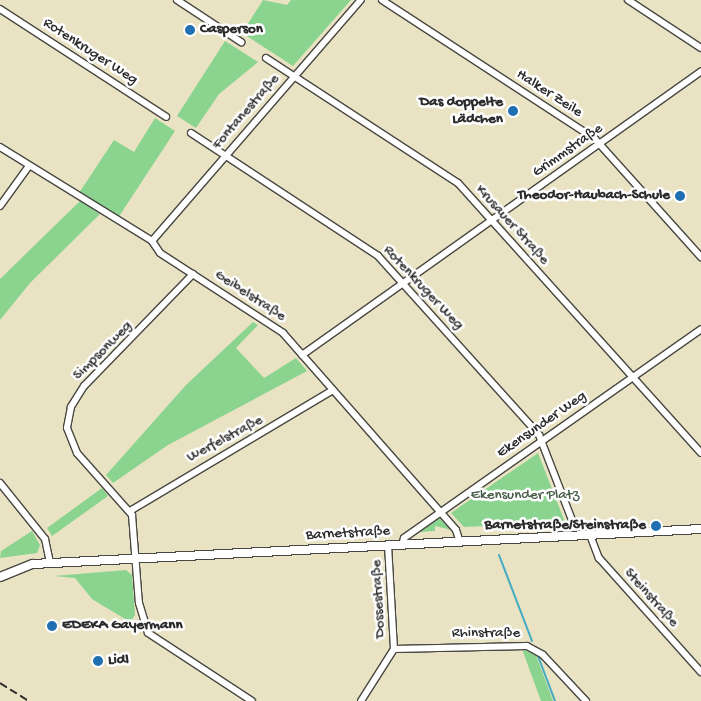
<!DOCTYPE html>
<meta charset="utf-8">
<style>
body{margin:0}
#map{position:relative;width:701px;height:701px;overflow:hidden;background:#e9e3c4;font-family:"Gochi Hand",sans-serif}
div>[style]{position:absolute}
.green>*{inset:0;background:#8bd48f}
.stream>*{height:2px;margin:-1px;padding:0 1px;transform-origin:1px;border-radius:1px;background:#42abc2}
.roads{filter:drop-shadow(1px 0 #484742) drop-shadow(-1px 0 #484742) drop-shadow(0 1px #484742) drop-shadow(0 -1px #484742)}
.minor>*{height:6px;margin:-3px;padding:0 3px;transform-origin:3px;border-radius:3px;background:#fff}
.tertiary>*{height:8px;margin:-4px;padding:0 4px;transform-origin:4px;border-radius:4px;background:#fff}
.rail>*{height:2px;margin-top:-1px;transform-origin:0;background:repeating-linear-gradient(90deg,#2b2b2b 0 8px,transparent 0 12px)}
.dots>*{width:14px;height:14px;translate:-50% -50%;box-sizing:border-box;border:2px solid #fff;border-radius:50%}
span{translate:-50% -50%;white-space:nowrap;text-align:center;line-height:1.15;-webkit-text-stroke:5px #fff;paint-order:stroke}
.poi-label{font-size:15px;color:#2b2b2b;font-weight:700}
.left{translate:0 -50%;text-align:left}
.right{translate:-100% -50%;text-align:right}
.street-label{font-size:15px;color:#2b2b2b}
.park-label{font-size:15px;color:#485e49}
</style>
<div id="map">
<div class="green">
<div style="clip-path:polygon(263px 0,287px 5px,291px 0,351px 0,293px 66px,242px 33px)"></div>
<div style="clip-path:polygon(225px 41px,258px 62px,219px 94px,196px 128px,177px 116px)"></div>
<div style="clip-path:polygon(155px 118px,175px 131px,118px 218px,79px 193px,114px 140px,134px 152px)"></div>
<div style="clip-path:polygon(80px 201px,100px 214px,30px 283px,0 320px,0 279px)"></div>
<div style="clip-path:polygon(253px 322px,258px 325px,236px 348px,264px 378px,296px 358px,307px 371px,168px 445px,113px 483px,106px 475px,186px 385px)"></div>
<div style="clip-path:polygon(538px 453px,565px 522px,464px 527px,451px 513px)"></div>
<div style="clip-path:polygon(102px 488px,108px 496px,52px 536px,47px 528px)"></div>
<div style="clip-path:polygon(439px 518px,452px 530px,435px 526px,435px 531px,420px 532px)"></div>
<div style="clip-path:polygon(32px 531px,40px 545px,37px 553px,0 558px,1px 551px)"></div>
<div style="clip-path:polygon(126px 570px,132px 575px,135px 615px,130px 622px,92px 599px,75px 578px,54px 576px)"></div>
<div style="clip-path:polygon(522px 649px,536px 655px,553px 701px,541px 701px)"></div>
</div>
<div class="stream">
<div style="left:499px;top:555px;width:92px;rotate:69deg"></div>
<div style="left:538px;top:656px;width:48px;rotate:69.3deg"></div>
</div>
<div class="roads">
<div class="minor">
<div style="left:177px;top:0;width:77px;rotate:33.3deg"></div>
<div style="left:382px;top:0;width:254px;rotate:33.1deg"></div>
<div style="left:595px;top:139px;width:159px;rotate:48.1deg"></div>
<div style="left:628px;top:0;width:87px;rotate:33.3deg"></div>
<div style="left:0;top:9px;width:198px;rotate:33deg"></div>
<div style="left:266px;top:58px;width:229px;rotate:33.1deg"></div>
<div style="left:458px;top:183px;width:363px;rotate:48deg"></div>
<div style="left:191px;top:133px;width:224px;rotate:33.3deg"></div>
<div style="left:378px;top:256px;width:241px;rotate:48deg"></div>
<div style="left:539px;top:435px;width:91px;rotate:68.8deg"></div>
<div style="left:0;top:147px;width:179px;rotate:31.7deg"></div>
<div style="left:152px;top:241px;width:14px;rotate:56deg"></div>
<div style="left:160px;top:253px;width:147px;rotate:33deg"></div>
<div style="left:283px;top:333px;width:262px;rotate:48.7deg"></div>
<div style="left:456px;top:530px;width:13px;rotate:72deg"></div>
<div style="left:0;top:206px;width:49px;rotate:-54.1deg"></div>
<div style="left:152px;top:241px;width:319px;rotate:-49.1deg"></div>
<div style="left:193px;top:274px;width:156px;rotate:134.2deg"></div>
<div style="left:84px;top:386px;width:25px;rotate:122deg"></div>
<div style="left:71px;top:407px;width:21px;rotate:101deg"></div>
<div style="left:67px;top:428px;width:27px;rotate:68deg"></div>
<div style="left:77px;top:453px;width:83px;rotate:48.4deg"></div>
<div style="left:132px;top:515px;width:88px;rotate:85.5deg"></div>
<div style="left:139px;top:603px;width:31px;rotate:73deg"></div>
<div style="left:148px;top:633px;width:124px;rotate:33.2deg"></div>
<div style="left:302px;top:355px;width:490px;rotate:-35.4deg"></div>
<div style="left:0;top:483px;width:72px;rotate:51.2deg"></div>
<div style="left:45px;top:539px;width:25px;rotate:78deg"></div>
<div style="left:130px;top:511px;width:236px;rotate:-30.8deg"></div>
<div style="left:590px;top:535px;width:25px;rotate:69deg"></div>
<div style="left:599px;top:558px;width:153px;rotate:48.2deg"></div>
<div style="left:402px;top:545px;width:7px;rotate:-74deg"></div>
<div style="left:404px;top:538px;width:363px;rotate:-35.1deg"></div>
<div style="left:394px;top:649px;width:133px;rotate:-1.3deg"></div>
<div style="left:527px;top:646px;width:18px;rotate:29deg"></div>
<div style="left:543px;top:655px;width:63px;rotate:46.9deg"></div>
<div style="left:361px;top:701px;width:62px;rotate:-57.6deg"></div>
<div style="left:394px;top:649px;width:103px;rotate:-93.3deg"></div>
</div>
<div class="tertiary">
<div style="left:0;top:577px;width:35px;rotate:-22deg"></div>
<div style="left:33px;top:564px;width:669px;rotate:-3deg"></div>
</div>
</div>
<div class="rail">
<div style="left:0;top:683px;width:34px;rotate:32deg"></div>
</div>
<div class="dots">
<div style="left:190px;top:30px;background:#1f6fb2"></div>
<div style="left:513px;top:111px;background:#1f6fb2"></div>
<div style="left:680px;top:196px;background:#1f6fb2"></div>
<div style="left:656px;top:526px;background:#1f6fb2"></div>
<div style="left:52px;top:626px;background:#1f6fb2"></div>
<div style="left:98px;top:661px;background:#1f6fb2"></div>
</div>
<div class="poi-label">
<span class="left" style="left:200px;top:30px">Casperson</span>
<span class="right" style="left:503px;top:111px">Das doppelte<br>Lädchen</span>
<span class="right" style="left:670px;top:196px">Theodor-Haubach-Schule</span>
<span class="right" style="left:646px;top:526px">Barnetstraße/Steinstraße</span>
<span class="left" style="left:62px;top:626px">EDEKA Gayermann</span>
<span class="left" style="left:108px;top:661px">Lidl</span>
</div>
<div class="street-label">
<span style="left:90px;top:52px;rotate:33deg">Rotenkruger Weg</span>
<span style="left:549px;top:94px;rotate:33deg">Halker Zeile</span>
<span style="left:246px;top:112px;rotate:-49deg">Fontanestraße</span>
<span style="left:568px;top:151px;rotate:-35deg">Grimmstraße</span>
<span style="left:512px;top:225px;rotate:48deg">Krusauer Straße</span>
<span style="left:423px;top:288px;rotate:47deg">Rotenkruger Weg</span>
<span style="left:250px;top:296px;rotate:33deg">Geibelstraße</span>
<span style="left:103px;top:351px;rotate:-45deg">Simpsonweg</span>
<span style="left:542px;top:425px;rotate:-35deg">Ekensunder Weg</span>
<span style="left:225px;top:439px;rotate:-28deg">Werfelstraße</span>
<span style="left:348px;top:534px;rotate:-3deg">Barnetstraße</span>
<span style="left:651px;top:598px;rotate:48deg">Steinstraße</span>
<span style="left:379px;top:599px;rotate:-93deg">Dossestraße</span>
<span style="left:486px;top:634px">Rhinstraße</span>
</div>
<div class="park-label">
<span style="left:525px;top:496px">Ekensunder Platz</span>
</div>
</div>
